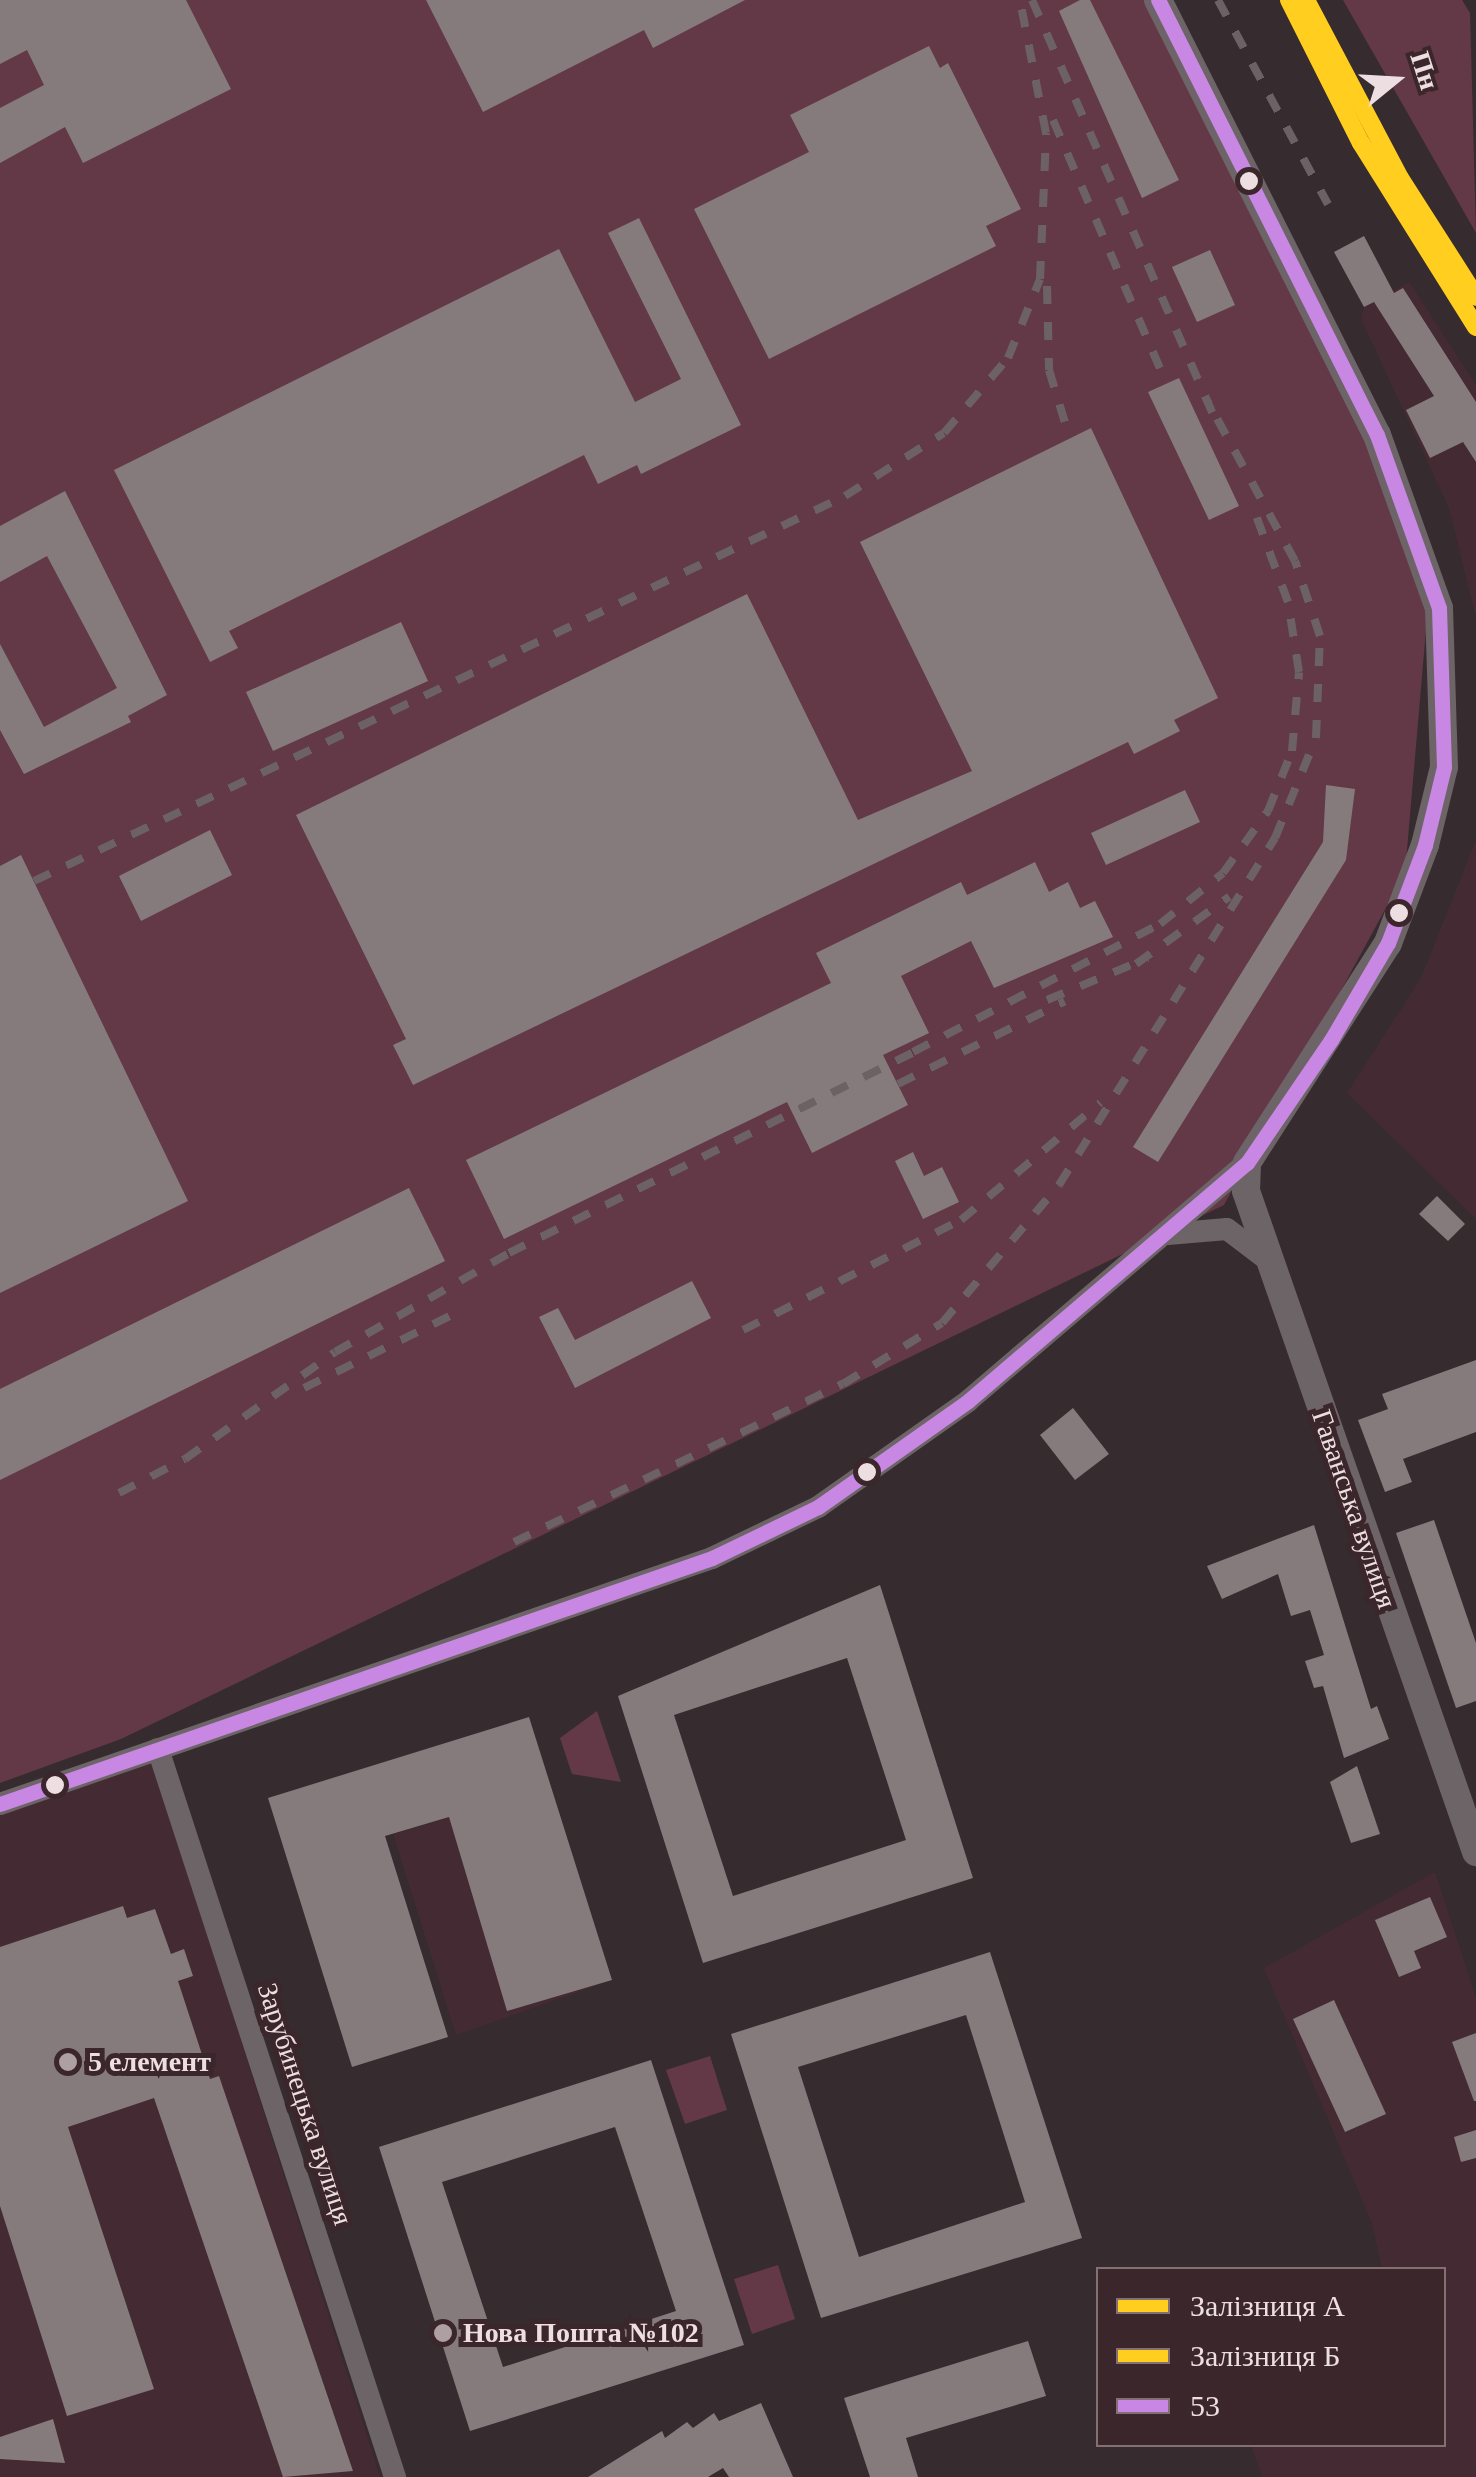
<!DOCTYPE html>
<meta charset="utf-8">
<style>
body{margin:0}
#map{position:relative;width:1476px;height:2477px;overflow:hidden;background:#362b2e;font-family:Georgia,serif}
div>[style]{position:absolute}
.built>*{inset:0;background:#442a32}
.green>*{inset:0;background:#633947}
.building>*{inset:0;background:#857b7d}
.minor>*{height:22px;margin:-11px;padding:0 11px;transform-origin:11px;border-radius:11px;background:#6d6467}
.tertiary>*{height:28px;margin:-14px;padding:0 14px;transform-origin:14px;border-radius:14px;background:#6d6467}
.rail>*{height:8px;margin-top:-4px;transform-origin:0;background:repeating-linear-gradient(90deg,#6c6265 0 18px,transparent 0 36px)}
.bus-1>*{height:15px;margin:-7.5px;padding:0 7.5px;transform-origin:7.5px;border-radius:7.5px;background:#c787e3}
.rail-1>*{height:18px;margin:-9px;padding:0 9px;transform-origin:9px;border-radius:9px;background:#ffce1e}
.rail-2>*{height:18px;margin:-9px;padding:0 9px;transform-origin:9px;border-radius:9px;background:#ffce1e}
.dots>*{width:28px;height:28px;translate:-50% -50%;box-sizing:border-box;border:5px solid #3b262c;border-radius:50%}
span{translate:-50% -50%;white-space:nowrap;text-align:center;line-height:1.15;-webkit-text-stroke:10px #3b262c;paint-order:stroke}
.street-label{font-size:28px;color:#eddee2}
.poi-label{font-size:28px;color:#eddee2;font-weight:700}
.left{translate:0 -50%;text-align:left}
.legend{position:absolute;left:1096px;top:2267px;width:350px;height:180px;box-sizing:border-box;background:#3b262c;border:2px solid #827075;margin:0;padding:12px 18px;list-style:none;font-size:30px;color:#eddee2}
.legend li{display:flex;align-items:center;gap:20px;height:50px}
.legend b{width:50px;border:2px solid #827075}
.north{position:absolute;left:1346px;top:30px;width:100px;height:100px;-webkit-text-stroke:8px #3b262c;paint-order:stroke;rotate:72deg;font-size:28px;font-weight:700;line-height:40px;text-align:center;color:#eddee2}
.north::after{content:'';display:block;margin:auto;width:35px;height:45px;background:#eddee2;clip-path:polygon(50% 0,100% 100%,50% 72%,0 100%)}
</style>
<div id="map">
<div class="built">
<div style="clip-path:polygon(1409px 282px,1476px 385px,1476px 618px,1449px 508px,1361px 319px,1364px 307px)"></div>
<div style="clip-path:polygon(1476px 840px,1476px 1219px,1347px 1093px,1421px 978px)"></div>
<div style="clip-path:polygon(151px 1758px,380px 2477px,0 2477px,0 1811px)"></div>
<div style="clip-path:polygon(551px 1788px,612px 1980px,456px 2035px,393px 1834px)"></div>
<div style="clip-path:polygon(1435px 1872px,1476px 1998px,1476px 2477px,1262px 2477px,1251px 2445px,1444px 2444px,1444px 2270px,1382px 2269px,1372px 2223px,1264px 1968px)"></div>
</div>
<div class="green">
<div style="clip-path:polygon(0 0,1162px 0,1431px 572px,1405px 873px,1224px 1205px,121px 1739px,0 1783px)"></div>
<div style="clip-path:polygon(1343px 0,1462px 0,1470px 13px,1476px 233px)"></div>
<div style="clip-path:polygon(597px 1711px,621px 1782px,572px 1774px,560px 1738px)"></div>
<div style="clip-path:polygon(710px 2056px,727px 2110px,685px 2124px,666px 2070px)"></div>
<div style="clip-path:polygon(778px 2265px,795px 2319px,752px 2334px,734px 2279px)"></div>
</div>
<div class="building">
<div style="clip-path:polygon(0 0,186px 0,231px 89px,83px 163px,65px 127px,0 163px,0 108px,44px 85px,27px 50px,0 64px)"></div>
<div style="clip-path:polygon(426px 0,745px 0,653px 48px,644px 30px,483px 112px)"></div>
<div style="clip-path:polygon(1080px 0,1090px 0,1179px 180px,1142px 198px,1059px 11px)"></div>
<div style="clip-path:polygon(929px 46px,940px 68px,948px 63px,1021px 209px,986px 226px,996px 246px,769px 359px,694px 209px,809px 152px,790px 115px)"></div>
<div style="clip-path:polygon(639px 218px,741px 425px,641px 474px,637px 465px,598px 484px,584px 455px,229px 631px,238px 648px,210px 662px,114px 470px,559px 249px,635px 402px,681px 379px,608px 233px)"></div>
<div style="clip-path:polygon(1364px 236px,1394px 293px,1403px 288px,1476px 402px,1476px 462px,1463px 442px,1430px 458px,1406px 410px,1434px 396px,1374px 302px,1364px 307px,1334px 252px)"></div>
<div style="clip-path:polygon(1210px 250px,1235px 305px,1197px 322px,1172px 267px)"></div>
<div style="clip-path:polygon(1179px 378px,1239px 506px,1209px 520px,1148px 392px)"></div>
<div style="clip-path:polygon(1091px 428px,1218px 698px,1174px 720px,1180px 731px,1134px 754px,1128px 742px,413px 1085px,393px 1045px,406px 1039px,296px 815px,747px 594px,858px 820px,972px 771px,860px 542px)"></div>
<div style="clip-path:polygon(65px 491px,167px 695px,128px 716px,131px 722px,24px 774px,0 730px,0 644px,44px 727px,117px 688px,47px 556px,0 582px,0 526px)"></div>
<div style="clip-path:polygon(401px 622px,428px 681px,273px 751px,246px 692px)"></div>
<div style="clip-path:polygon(1326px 785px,1355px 789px,1346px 860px,1158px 1162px,1133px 1147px,1323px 842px)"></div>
<div style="clip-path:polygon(1185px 790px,1200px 822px,1106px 865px,1091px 833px)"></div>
<div style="clip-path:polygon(210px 830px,232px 875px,141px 921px,119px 876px)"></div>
<div style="clip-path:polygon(21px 855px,188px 1201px,0 1293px,0 866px)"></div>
<div style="clip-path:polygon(1035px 862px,1049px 892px,1068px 882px,1080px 908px,1095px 901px,1113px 937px,994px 988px,971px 941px,901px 976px,929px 1033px,883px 1055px,908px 1105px,812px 1153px,787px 1102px,504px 1239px,466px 1160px,831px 983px,816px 953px,961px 882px,967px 895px)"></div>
<div style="clip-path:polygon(913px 1152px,924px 1176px,942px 1167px,959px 1202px,923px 1219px,895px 1161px)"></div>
<div style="clip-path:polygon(409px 1188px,445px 1261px,0 1480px,0 1389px)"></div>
<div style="clip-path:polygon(1437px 1196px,1465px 1224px,1448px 1241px,1419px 1214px)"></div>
<div style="clip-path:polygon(692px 1281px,711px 1318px,575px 1388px,539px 1317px,558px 1308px,575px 1340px)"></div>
<div style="clip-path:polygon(1476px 1360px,1476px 1432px,1403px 1459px,1412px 1482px,1385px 1492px,1358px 1420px,1388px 1409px,1382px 1394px)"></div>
<div style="clip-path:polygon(1073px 1408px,1109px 1454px,1075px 1480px,1040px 1435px)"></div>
<div style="clip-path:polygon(1434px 1520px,1476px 1643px,1476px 1701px,1456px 1708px,1396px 1533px)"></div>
<div style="clip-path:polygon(1314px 1525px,1371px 1709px,1377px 1706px,1389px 1739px,1344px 1758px,1323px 1686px,1314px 1688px,1305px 1661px,1324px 1655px,1310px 1610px,1291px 1616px,1278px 1574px,1222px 1599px,1207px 1566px)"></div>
<div style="clip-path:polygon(evenodd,880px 1585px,973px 1878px,703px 1963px,618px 1696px,880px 1585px,847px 1658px,906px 1840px,733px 1896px,674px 1715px,847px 1658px)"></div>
<div style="clip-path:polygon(529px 1717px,612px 1980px,507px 2011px,449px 1817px,385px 1836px,448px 2037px,352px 2067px,268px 1798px)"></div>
<div style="clip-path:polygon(1357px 1766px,1380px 1834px,1351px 1843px,1330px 1782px)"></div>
<div style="clip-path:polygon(1430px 1897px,1447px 1937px,1414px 1951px,1421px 1968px,1399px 1977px,1375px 1920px)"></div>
<div style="clip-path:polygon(123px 1906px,127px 1918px,155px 1909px,171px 1954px,184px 1949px,193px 1976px,178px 1981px,210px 2079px,219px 2076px,353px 2471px,283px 2477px,154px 2098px,68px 2127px,154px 2389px,67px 2416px,0 2206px,0 1947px)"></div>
<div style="clip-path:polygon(evenodd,990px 1952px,1082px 2238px,821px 2318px,731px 2034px,990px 1952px,966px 2015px,1025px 2202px,859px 2257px,798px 2067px,966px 2015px)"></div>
<div style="clip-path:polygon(1334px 2000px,1386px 2114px,1345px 2132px,1293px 2019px)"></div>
<div style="clip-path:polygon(1476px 2033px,1476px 2101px,1474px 2101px,1452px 2042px)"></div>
<div style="clip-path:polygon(evenodd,651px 2060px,744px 2345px,470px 2431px,379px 2147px,651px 2060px,615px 2127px,676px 2311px,503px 2367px,442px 2182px,615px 2127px)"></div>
<div style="clip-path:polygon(1476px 2130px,1476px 2158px,1461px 2162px,1454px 2137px)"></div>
<div style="clip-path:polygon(1028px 2341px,1046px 2396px,906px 2438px,918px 2477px,870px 2477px,844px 2398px)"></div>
<div style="clip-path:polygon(761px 2403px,793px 2477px,729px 2477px,723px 2468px,708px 2477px,588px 2477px,662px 2431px,665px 2438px,687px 2422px,693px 2428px,714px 2413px,719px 2421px)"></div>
<div style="clip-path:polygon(53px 2419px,65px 2463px,0 2459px,0 2437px)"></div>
</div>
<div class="minor">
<div style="left:1168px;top:1234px;width:59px;rotate:-4.8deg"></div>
<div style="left:1227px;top:1229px;width:48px;rotate:37.3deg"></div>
<div style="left:158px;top:1749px;width:766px;rotate:71.97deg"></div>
<div style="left:0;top:1804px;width:753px;rotate:-19.06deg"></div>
<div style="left:712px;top:1558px;width:118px;rotate:-25.7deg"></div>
<div style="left:818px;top:1507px;width:184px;rotate:-35.2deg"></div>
<div style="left:968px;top:1401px;width:367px;rotate:-40.5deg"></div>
</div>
<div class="tertiary">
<div style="left:1158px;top:0;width:487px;rotate:63.3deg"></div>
<div style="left:1377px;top:435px;width:184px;rotate:70.3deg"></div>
<div style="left:1439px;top:608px;width:159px;rotate:88.2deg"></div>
<div style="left:1444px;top:767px;width:80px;rotate:103.7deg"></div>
<div style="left:1425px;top:845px;width:105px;rotate:110.7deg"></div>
<div style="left:1388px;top:943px;width:261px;rotate:122.7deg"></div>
<div style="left:1247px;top:1163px;width:28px;rotate:92deg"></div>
<div style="left:1246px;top:1191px;width:700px;rotate:70.81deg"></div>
</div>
<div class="rail">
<div style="left:1032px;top:0;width:452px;rotate:66.4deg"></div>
<div style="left:1218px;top:0;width:232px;rotate:61.7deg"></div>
<div style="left:1053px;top:120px;width:286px;rotate:66.7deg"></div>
<div style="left:1047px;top:286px;width:84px;rotate:88.6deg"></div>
<div style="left:1049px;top:370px;width:72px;rotate:73.1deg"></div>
<div style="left:34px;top:881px;width:898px;rotate:-25.39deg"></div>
<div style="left:845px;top:496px;width:117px;rotate:-32.5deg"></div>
<div style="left:944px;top:433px;width:99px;rotate:-49.5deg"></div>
<div style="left:1008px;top:358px;width:85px;rotate:-67.9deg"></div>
<div style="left:1040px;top:279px;width:146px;rotate:-87.6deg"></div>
<div style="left:1046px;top:133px;width:136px;rotate:-101.1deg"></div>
<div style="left:1136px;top:964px;width:115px;rotate:-35.8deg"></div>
<div style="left:1047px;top:1000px;width:109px;rotate:-22.6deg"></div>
<div style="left:913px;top:1052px;width:278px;rotate:-27.4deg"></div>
<div style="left:1160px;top:924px;width:81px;rotate:-39deg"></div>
<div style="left:1223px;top:873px;width:77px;rotate:-54deg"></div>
<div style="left:1268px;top:811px;width:65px;rotate:-68.2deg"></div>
<div style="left:1292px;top:751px;width:79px;rotate:-84.9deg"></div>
<div style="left:1299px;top:672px;width:71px;rotate:-98.9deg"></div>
<div style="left:1288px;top:602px;width:98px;rotate:-110.3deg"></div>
<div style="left:898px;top:1084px;width:186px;rotate:-26.4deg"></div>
<div style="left:743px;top:1330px;width:244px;rotate:-26.8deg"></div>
<div style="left:961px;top:1220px;width:182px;rotate:-40.1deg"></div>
<div style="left:304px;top:1388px;width:169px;rotate:-26.3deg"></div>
<div style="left:119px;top:1493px;width:74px;rotate:-27.3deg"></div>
<div style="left:185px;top:1459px;width:184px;rotate:-35.5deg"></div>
<div style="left:335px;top:1352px;width:200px;rotate:-29.6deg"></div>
<div style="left:509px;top:1253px;width:466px;rotate:-26.4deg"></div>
<div style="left:514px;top:1542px;width:365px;rotate:-25.7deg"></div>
<div style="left:843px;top:1384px;width:116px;rotate:-31.6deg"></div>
<div style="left:942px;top:1323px;width:181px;rotate:-49.7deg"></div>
<div style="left:1059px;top:1185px;width:409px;rotate:-58.1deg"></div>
<div style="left:1275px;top:838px;width:108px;rotate:-67.7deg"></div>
<div style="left:1316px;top:738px;width:102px;rotate:-87.8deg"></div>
<div style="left:1320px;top:636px;width:79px;rotate:-108.4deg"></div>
<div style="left:1295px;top:561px;width:183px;rotate:-118.7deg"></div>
</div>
<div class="bus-1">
<div style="left:0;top:1804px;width:753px;rotate:-19.06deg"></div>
<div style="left:712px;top:1558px;width:118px;rotate:-25.7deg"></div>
<div style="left:818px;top:1507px;width:184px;rotate:-35.2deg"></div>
<div style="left:968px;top:1401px;width:367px;rotate:-40.5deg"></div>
<div style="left:1247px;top:1163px;width:149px;rotate:-55.7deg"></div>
<div style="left:1331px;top:1040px;width:113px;rotate:-59.6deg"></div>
<div style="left:1388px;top:943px;width:105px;rotate:-69.3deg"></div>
<div style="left:1425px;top:845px;width:80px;rotate:-76.3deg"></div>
<div style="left:1444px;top:767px;width:159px;rotate:-91.8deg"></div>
<div style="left:1439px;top:608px;width:184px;rotate:-109.7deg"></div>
<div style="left:1377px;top:435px;width:487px;rotate:-116.7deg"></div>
</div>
<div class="rail-1">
<div style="left:1289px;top:0;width:160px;rotate:63.3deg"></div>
<div style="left:1361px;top:143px;width:217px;rotate:58deg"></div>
</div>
<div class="rail-2">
<div style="left:1306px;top:0;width:201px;rotate:62.2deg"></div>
<div style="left:1400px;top:178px;width:141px;rotate:57.4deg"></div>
</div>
<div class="dots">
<div style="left:1249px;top:181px;background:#eddee2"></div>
<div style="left:1399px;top:913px;background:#eddee2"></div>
<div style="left:867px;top:1472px;background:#eddee2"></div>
<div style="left:55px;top:1785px;background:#eddee2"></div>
<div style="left:68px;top:2062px;background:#ad9fa3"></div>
<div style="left:443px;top:2333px;background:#ad9fa3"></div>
</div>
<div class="street-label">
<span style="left:1354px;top:1509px;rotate:71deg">Гаванська вулиця</span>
<span style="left:305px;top:2104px;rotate:72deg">Зарубинецька вулиця</span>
</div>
<div class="poi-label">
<span class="left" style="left:88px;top:2062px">5 елемент</span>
<span class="left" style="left:463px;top:2333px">Нова Пошта №102</span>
</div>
<ul class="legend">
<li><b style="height:12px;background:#ffce1e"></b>Залізниця A</li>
<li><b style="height:12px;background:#ffce1e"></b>Залізниця Б</li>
<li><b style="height:12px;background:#c787e3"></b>53</li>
</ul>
<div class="north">Пн</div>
</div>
